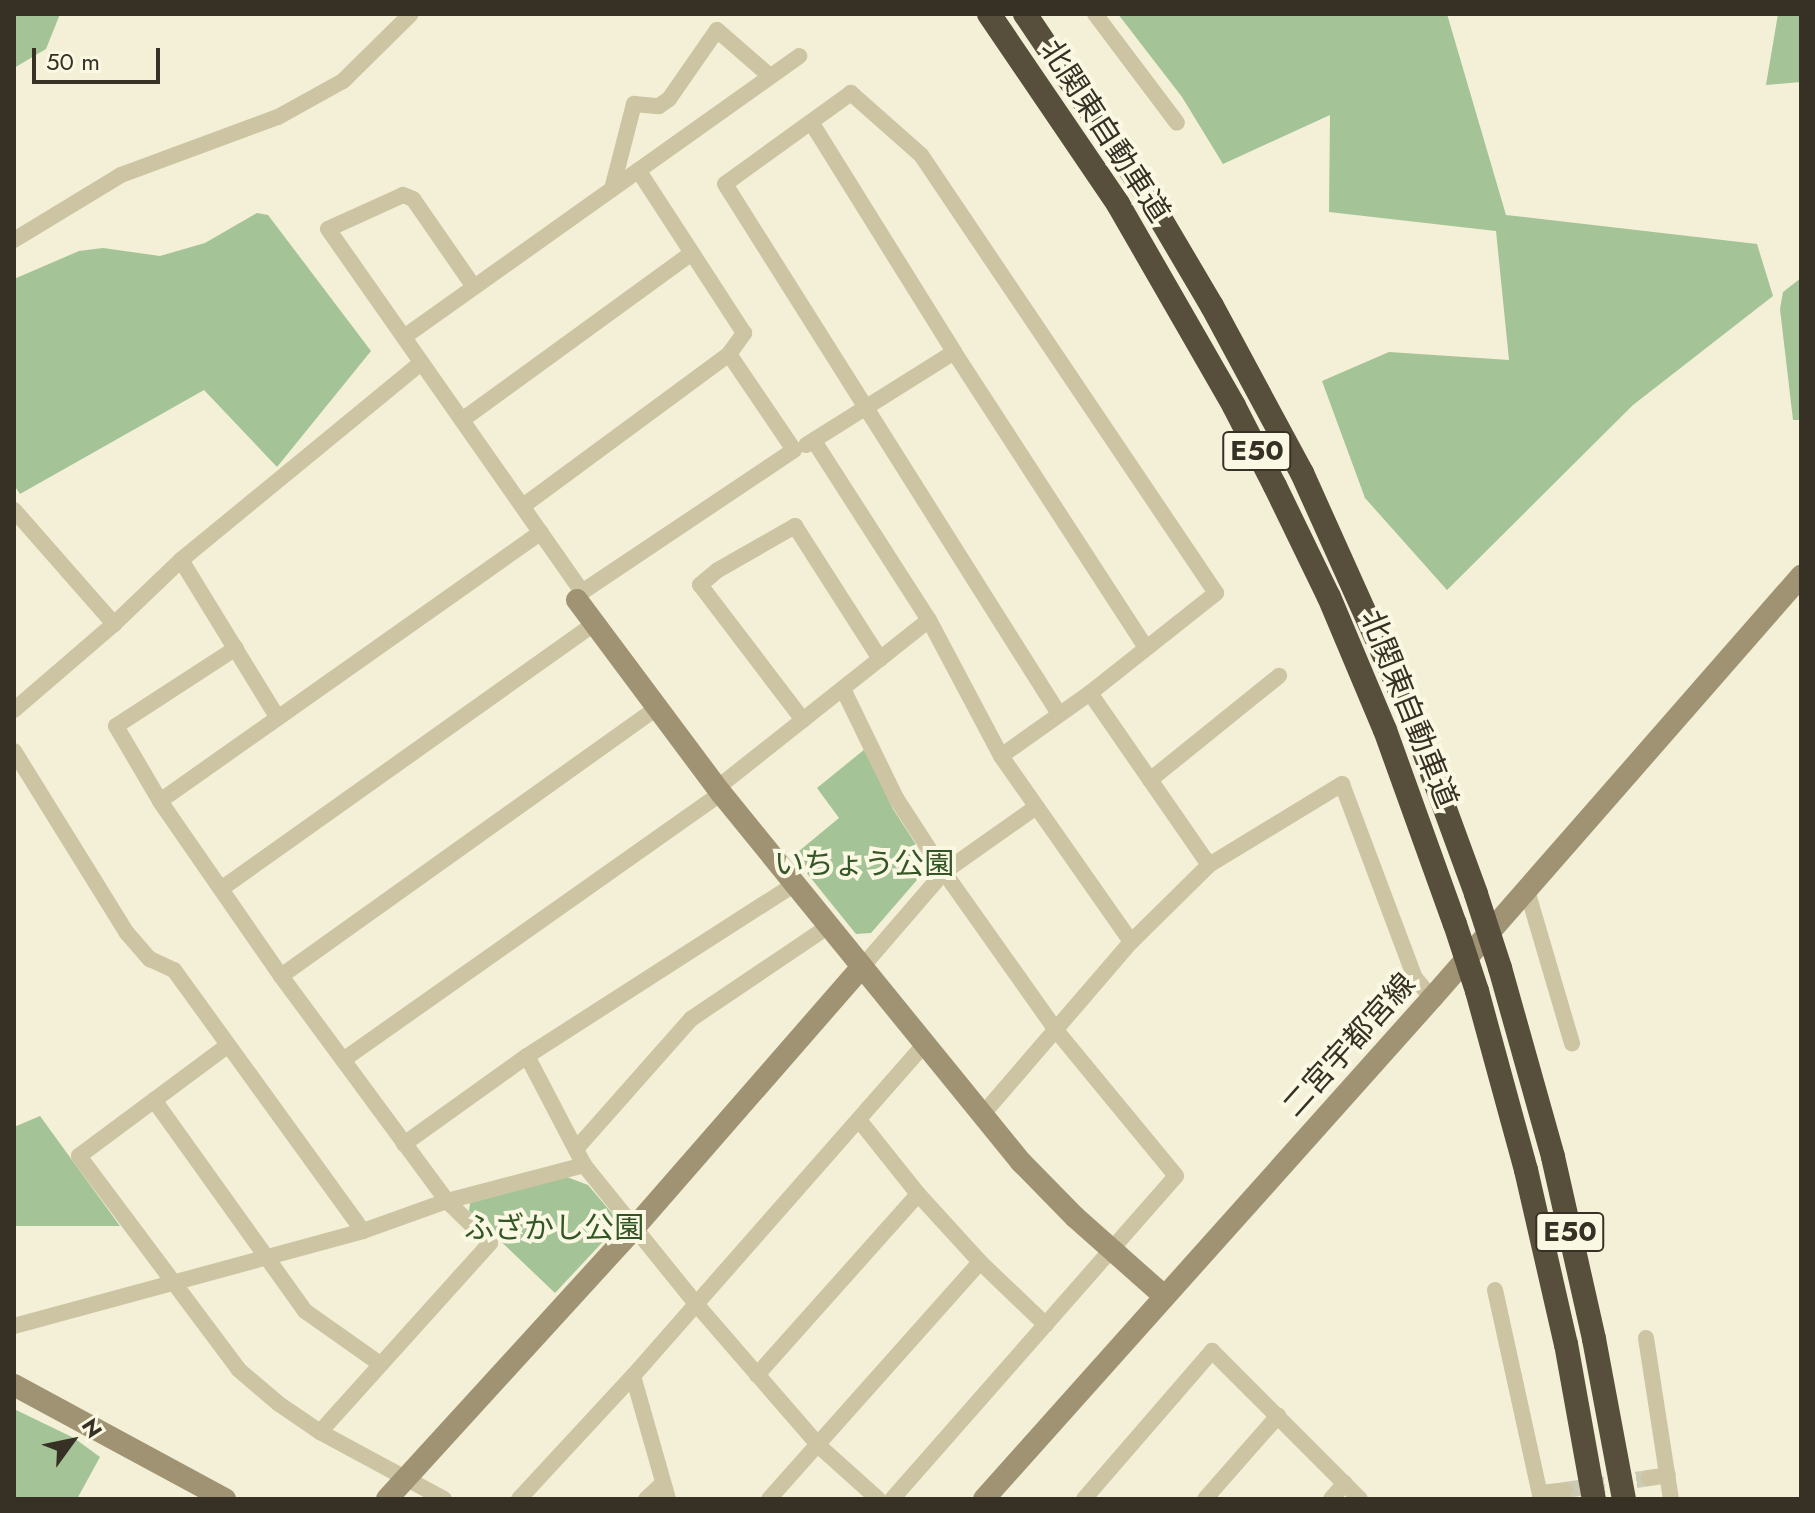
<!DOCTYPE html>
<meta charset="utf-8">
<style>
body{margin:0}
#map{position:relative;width:1815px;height:1513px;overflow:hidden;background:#f3f0d7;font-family:Jost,"Noto Sans JP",sans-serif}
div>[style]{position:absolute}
.green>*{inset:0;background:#a4c396}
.street-tunnel>*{height:16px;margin-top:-8px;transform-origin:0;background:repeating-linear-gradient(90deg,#cdcab3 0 16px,transparent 0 24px)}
.street>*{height:16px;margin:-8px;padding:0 8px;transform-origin:8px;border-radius:8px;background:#ccc4a2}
.secondary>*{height:22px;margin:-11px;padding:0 11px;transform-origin:11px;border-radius:11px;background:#9f9373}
.highway>*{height:24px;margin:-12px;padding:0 12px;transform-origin:12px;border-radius:12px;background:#574e3b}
.highway-bridge>*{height:24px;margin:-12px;padding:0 12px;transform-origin:12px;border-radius:12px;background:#574e3b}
span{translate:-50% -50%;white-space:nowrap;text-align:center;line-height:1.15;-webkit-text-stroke:8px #faf8e3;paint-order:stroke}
.shield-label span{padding:2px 6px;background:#faf8e3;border:2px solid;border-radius:6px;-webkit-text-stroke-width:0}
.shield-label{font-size:28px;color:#363025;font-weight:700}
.street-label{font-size:30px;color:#363025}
.park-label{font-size:30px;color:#345627}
.frame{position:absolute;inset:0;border:16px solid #363025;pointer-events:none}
.north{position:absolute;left:32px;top:1401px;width:80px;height:80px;-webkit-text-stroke:6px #faf8e3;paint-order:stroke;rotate:57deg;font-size:22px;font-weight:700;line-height:32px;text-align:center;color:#363025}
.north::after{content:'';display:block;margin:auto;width:28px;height:36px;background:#363025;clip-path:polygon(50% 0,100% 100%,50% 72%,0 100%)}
.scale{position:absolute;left:32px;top:48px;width:128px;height:36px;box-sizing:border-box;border:4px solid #363025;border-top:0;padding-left:10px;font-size:24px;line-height:28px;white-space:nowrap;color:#363025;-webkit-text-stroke:6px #faf8e3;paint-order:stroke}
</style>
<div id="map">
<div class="green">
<div style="clip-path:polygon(14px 14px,60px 14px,46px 49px,14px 68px)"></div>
<div style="clip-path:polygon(1118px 14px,1447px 14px,1506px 215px,1757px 244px,1773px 296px,1633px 405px,1447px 590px,1365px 498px,1322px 381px,1389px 352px,1509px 360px,1496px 231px,1329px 212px,1330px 115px,1223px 164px,1182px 97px)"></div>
<div style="clip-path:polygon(1778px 14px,1801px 14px,1801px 82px,1766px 85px)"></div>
<div style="clip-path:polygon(257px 213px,268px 215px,371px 351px,277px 467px,204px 390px,20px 494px,14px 485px,14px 279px,79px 251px,103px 248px,160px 256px,205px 243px)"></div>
<div style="clip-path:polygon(1801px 278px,1801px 420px,1793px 420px,1780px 309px,1783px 292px)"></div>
<div style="clip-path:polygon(865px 749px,893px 809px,926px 860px,923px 873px,871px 933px,856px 934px,793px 856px,839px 818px,817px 788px)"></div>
<div style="clip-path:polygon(40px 1116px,120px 1226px,14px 1226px,14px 1127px)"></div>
<div style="clip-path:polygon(567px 1177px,588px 1185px,616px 1218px,612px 1232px,555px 1293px,469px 1211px,470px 1203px)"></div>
<div style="clip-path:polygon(14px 1409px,74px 1438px,100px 1457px,77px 1499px,14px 1499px)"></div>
</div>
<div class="street-tunnel">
<div style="left:1565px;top:1490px;width:85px;rotate:-8.1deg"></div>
</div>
<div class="street">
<div style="left:1095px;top:14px;width:136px;rotate:53deg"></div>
<div style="left:811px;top:122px;width:271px;rotate:58.1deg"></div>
<div style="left:954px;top:352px;width:353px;rotate:57deg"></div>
<div style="left:612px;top:189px;width:88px;rotate:-75.5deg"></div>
<div style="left:634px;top:104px;width:25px;rotate:5deg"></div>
<div style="left:659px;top:106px;width:12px;rotate:-35deg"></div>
<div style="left:669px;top:99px;width:84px;rotate:-55.2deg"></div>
<div style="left:717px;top:30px;width:70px;rotate:41deg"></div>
<div style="left:14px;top:240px;width:125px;rotate:-31.3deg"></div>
<div style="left:121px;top:175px;width:167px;rotate:-20.3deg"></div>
<div style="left:278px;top:117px;width:74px;rotate:-29deg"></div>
<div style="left:343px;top:81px;width:95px;rotate:-44.6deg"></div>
<div style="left:474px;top:287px;width:107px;rotate:-124.7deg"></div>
<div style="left:413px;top:199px;width:11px;rotate:-158deg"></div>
<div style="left:403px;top:195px;width:82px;rotate:155.6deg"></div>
<div style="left:328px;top:229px;width:443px;rotate:55deg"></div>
<div style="left:404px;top:337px;width:485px;rotate:-35.4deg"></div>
<div style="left:462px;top:420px;width:284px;rotate:-36deg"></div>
<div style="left:814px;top:441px;width:213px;rotate:57.3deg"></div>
<div style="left:929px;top:620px;width:154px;rotate:62.1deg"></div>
<div style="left:1001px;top:756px;width:227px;rotate:55deg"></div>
<div style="left:806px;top:445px;width:175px;rotate:-32.1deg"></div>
<div style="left:523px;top:506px;width:256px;rotate:-36.4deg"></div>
<div style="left:14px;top:510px;width:152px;rotate:48.7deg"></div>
<div style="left:181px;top:560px;width:185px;rotate:58.5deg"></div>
<div style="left:577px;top:600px;width:9px;rotate:-58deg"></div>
<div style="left:582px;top:592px;width:255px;rotate:-33.8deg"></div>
<div style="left:794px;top:450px;width:116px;rotate:-124.1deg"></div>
<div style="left:729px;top:354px;width:26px;rotate:-54deg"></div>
<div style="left:744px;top:333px;width:194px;rotate:-123deg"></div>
<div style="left:843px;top:689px;width:121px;rotate:64.1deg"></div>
<div style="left:896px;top:798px;width:88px;rotate:57deg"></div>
<div style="left:944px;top:872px;width:192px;rotate:54.7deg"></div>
<div style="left:1055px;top:1029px;width:190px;rotate:50.5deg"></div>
<div style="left:1176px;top:1176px;width:430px;rotate:131.3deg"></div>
<div style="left:1090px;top:693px;width:209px;rotate:55.3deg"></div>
<div style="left:14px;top:710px;width:132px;rotate:-40.7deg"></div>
<div style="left:114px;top:624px;width:93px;rotate:-43.7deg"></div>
<div style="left:181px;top:560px;width:310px;rotate:-39.4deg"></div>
<div style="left:803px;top:720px;width:170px;rotate:-127.3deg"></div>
<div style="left:700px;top:585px;width:23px;rotate:-40deg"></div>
<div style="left:718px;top:570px;width:89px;rotate:-29.7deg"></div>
<div style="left:795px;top:526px;width:158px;rotate:57.4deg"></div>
<div style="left:14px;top:751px;width:214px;rotate:58.2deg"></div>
<div style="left:127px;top:933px;width:35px;rotate:49deg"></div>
<div style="left:150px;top:959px;width:26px;rotate:25deg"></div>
<div style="left:174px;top:970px;width:322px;rotate:54.1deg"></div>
<div style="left:1001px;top:756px;width:109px;rotate:-35.3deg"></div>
<div style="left:1090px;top:693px;width:161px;rotate:-38.4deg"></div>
<div style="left:1216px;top:593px;width:528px;rotate:-123.96deg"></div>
<div style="left:921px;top:155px;width:94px;rotate:-138.5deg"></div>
<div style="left:851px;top:93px;width:155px;rotate:144.2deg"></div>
<div style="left:725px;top:184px;width:626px;rotate:57.78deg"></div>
<div style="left:1150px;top:780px;width:166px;rotate:-38.9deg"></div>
<div style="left:717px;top:788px;width:270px;rotate:-38.4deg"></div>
<div style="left:160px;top:801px;width:87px;rotate:-120.4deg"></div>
<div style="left:116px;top:726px;width:143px;rotate:-33deg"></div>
<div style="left:1526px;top:887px;width:163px;rotate:73.6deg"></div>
<div style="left:221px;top:889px;width:458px;rotate:-35.4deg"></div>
<div style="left:862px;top:967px;width:125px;rotate:-49.2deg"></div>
<div style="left:944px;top:872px;width:113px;rotate:-35.2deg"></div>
<div style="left:281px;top:976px;width:462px;rotate:-35.5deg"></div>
<div style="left:227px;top:1046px;width:184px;rotate:143.4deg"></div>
<div style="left:79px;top:1156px;width:267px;rotate:53.2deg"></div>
<div style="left:239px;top:1370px;width:52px;rotate:40.4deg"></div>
<div style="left:279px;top:1404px;width:50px;rotate:34.3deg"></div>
<div style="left:320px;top:1432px;width:141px;rotate:28.4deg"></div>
<div style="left:527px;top:1056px;width:123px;rotate:62.4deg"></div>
<div style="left:584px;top:1165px;width:180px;rotate:51.1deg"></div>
<div style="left:697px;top:1305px;width:186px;rotate:49.1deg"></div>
<div style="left:819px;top:1446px;width:79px;rotate:41.9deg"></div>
<div style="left:343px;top:1060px;width:463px;rotate:-35.2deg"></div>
<div style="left:154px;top:1100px;width:259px;rotate:54.4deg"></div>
<div style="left:305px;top:1311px;width:92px;rotate:35.2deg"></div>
<div style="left:983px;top:1114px;width:227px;rotate:-49.3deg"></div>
<div style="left:1131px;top:942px;width:110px;rotate:-44.6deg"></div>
<div style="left:1209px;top:865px;width:156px;rotate:-31.3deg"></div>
<div style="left:1342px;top:784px;width:207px;rotate:69.4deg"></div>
<div style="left:1415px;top:978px;width:26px;rotate:50deg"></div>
<div style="left:859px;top:1120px;width:95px;rotate:51.4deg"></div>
<div style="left:918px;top:1194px;width:92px;rotate:47.6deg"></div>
<div style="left:980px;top:1262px;width:91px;rotate:43.7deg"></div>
<div style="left:404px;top:1144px;width:151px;rotate:-35.6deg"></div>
<div style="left:527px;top:1056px;width:318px;rotate:-32.7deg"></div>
<div style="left:576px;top:1149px;width:174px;rotate:-48.5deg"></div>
<div style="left:691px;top:1019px;width:166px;rotate:-34deg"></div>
<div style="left:1495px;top:1290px;width:214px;rotate:77.6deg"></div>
<div style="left:14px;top:1326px;width:362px;rotate:-15.2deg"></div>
<div style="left:363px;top:1231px;width:89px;rotate:-19.7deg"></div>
<div style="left:447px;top:1201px;width:142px;rotate:-14.7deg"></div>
<div style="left:1646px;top:1338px;width:163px;rotate:81.2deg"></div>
<div style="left:757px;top:1375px;width:242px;rotate:-48.3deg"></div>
<div style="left:633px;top:1376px;width:128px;rotate:74.1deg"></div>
<div style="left:320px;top:1432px;width:254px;rotate:-48deg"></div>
<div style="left:490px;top:1243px;width:60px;rotate:-135.7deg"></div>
<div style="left:447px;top:1201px;width:280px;rotate:-126.4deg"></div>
<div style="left:281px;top:976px;width:213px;rotate:-124.7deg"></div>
<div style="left:160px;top:801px;width:466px;rotate:-35.2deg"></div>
<div style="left:1649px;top:1478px;width:19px;rotate:-9deg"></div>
<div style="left:1541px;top:1493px;width:24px;rotate:-7deg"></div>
<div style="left:519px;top:1499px;width:168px;rotate:-47.2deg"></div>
<div style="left:633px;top:1376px;width:442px;rotate:-48.7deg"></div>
<div style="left:646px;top:1499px;width:22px;rotate:-43deg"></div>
<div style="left:769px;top:1499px;width:317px;rotate:-48.3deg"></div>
<div style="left:1084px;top:1499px;width:196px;rotate:-49.1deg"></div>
<div style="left:1212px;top:1351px;width:209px;rotate:45deg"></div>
<div style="left:1205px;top:1499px;width:111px;rotate:-48.7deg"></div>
<div style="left:1331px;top:1499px;width:21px;rotate:-49deg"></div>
</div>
<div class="secondary">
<div style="left:577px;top:600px;width:241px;rotate:53.3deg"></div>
<div style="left:721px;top:793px;width:476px;rotate:50.9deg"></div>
<div style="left:1021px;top:1162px;width:77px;rotate:45.5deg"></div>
<div style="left:1075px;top:1217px;width:119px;rotate:41.6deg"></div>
<div style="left:14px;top:1385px;width:240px;rotate:28.4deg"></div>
<div style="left:387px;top:1499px;width:368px;rotate:-47.6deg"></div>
<div style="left:635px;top:1227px;width:345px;rotate:-48.9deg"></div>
<div style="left:984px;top:1499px;width:672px;rotate:-48.2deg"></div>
<div style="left:1432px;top:998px;width:561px;rotate:-48.83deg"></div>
</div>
<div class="highway">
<div style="left:989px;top:14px;width:230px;rotate:55.8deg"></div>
<div style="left:1118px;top:204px;width:233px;rotate:60.1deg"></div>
<div style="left:1234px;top:406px;width:90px;rotate:62.9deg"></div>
<div style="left:1275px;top:486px;width:123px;rotate:64.1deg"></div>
<div style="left:1329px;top:597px;width:144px;rotate:67.2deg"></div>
<div style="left:1385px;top:730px;width:206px;rotate:70.2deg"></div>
<div style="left:1025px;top:14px;width:211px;rotate:56deg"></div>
<div style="left:1143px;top:189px;width:136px;rotate:59.5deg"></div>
<div style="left:1212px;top:306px;width:190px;rotate:61.7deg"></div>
<div style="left:1302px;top:473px;width:266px;rotate:65.8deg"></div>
<div style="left:1411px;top:716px;width:189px;rotate:69.9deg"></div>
<div style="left:1500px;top:968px;width:196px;rotate:74.3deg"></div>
<div style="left:1553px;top:1157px;width:187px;rotate:77.3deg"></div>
<div style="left:1594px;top:1339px;width:163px;rotate:79.4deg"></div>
<div style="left:1477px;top:991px;width:186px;rotate:74.7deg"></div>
<div style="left:1526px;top:1170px;width:179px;rotate:77.1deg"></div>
<div style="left:1566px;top:1344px;width:158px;rotate:79.8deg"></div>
</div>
<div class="highway-bridge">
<div style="left:1476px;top:894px;width:78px;rotate:72deg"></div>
<div style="left:1455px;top:924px;width:71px;rotate:71.8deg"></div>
</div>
<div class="shield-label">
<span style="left:1257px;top:451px">E50</span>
<span style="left:1570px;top:1232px">E50</span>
</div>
<div class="street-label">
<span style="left:1105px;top:131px;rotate:57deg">北関東自動車道</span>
<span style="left:1409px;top:709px;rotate:68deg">北関東自動車道</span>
<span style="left:1349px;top:1045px;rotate:-48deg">二宮宇都宮線</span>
</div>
<div class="park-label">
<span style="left:864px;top:864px">いちょう公園</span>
<span style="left:554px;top:1228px">ふざかし公園</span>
</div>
<div class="frame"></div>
<div class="north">N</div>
<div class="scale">50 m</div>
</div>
